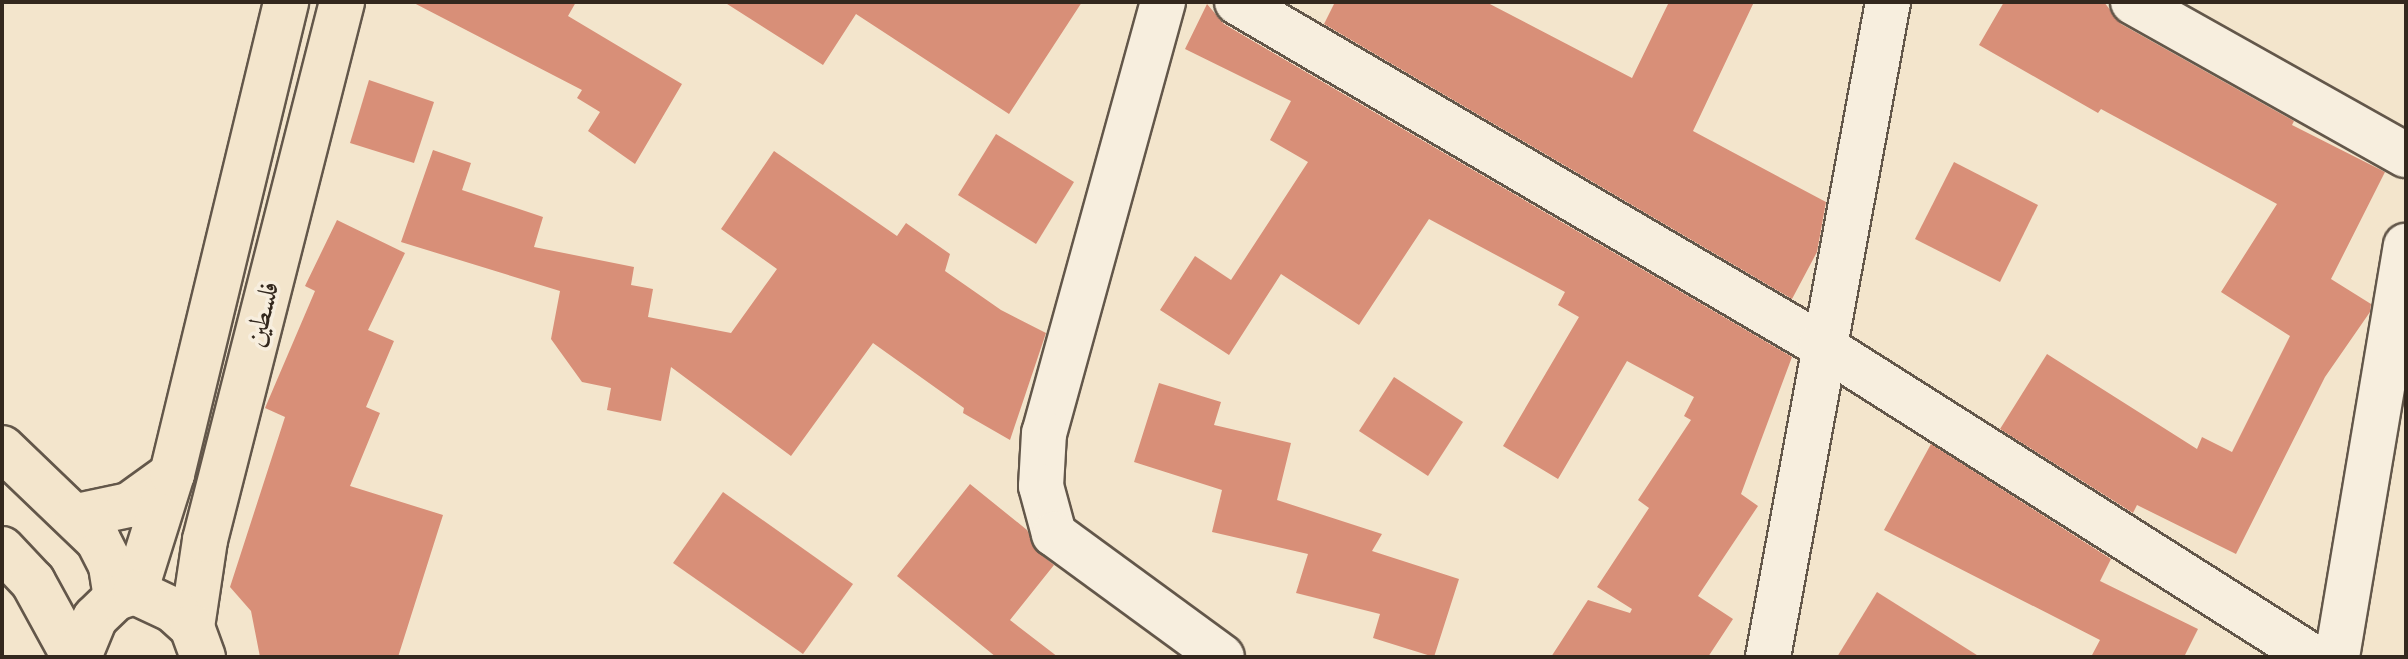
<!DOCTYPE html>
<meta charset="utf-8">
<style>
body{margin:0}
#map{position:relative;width:2408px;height:659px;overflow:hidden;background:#f3e5cc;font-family:Alegreya,Amiri,serif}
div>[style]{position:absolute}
.building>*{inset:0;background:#d88f78}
.roads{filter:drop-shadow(2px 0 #63574a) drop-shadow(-2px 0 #63574a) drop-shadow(0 2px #63574a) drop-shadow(0 -2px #63574a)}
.minor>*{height:44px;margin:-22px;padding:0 22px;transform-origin:22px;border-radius:22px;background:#f7eede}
.primary>*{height:44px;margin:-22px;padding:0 22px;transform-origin:22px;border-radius:22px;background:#f3e5cc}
span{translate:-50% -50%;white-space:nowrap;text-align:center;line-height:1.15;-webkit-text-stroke:7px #f7eede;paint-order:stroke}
.street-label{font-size:28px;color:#33281e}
.frame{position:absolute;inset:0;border:4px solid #33281e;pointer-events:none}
</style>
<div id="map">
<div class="building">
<div style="clip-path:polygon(412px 2px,576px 2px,568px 16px,682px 84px,635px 164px,588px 131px,600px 112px,577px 98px,582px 90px)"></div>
<div style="clip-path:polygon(724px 2px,1082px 2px,1009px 114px,856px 14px,823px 65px)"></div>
<div style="clip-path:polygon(1335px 2px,1486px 2px,1632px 78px,1669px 2px,1754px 2px,1693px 131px,1826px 202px,1817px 252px,1792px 299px,1324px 24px)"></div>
<div style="clip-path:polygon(2004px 2px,2104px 2px,2121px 24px,2294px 121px,2292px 125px,2385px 172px,2331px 279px,2371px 304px,2370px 312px,2325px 377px,2236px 554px,2137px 505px,2133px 513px,2000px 429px,2047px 354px,2197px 449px,2202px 437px,2232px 452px,2290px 336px,2221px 292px,2277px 204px,2101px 109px,2098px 113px,1979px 45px)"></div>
<div style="clip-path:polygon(1207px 4px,1224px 24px,1792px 357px,1741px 494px,1758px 506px,1698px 596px,1733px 619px,1708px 657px,1551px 657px,1588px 600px,1630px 613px,1632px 609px,1597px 587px,1649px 508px,1638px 500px,1691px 420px,1684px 416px,1694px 397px,1627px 361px,1558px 479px,1503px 446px,1579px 317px,1558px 305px,1565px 292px,1429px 219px,1359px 325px,1281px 274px,1229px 355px,1160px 310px,1195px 256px,1231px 280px,1308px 162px,1270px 140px,1291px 101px,1185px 49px)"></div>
<div style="clip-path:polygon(369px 80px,434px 102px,414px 163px,350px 143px)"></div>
<div style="clip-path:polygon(996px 134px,1074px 182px,1036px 244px,958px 195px)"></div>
<div style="clip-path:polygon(433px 150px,471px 163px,462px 190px,543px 217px,534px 247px,634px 267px,631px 285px,653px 289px,648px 317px,731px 333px,777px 269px,721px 229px,774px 151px,897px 236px,906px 223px,950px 254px,945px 271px,1001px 310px,1046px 333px,1010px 440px,963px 413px,964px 408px,873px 343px,791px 456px,671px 367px,661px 421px,607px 410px,611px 388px,582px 382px,551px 339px,560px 291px,401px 242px)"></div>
<div style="clip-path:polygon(1954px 162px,2038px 205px,2000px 282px,1915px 239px)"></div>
<div style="clip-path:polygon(337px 220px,405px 253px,368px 330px,394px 341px,366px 407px,380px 413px,350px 486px,443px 515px,398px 657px,260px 657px,251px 611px,230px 587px,285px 417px,265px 408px,315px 291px,305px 286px)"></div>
<div style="clip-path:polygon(1394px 377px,1463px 422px,1428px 476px,1359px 431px)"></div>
<div style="clip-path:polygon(1159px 383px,1221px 402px,1214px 425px,1291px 443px,1277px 500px,1382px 534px,1372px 551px,1459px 579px,1434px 657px,1373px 638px,1380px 614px,1296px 593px,1308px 554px,1212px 532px,1222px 490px,1134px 462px)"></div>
<div style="clip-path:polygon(1931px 444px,2111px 559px,2100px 581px,2198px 629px,2184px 657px,2091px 657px,2100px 640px,1884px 530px)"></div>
<div style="clip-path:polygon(970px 484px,1027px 530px,1039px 553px,1054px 565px,1010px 620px,1058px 657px,996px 657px,897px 576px)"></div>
<div style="clip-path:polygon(723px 492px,853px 584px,803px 654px,673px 563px)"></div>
<div style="clip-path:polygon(1877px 592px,1980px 657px,1837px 657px)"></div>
</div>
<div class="roads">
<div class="minor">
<div style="left:1163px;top:2px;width:447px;rotate:105.4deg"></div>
<div style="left:1044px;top:433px;width:53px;rotate:93.2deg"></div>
<div style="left:1041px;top:486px;width:50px;rotate:74.8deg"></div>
<div style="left:1054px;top:534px;width:208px;rotate:36.2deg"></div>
<div style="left:1237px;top:2px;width:677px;rotate:30.43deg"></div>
<div style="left:1821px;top:345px;width:583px;rotate:32.38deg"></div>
<div style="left:2133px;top:2px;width:313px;rotate:29.3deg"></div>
<div style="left:1768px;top:657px;width:666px;rotate:-79.62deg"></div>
<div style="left:2337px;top:657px;width:417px;rotate:-80.5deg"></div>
</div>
<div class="primary">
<div style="left:2px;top:448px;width:133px;rotate:43.8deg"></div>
<div style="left:98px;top:540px;width:29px;rotate:63deg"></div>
<div style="left:111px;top:566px;width:32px;rotate:81deg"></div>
<div style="left:77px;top:516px;width:53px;rotate:-11.9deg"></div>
<div style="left:129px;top:505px;width:53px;rotate:-35.8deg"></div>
<div style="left:2px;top:549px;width:45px;rotate:46.8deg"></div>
<div style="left:33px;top:582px;width:85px;rotate:61.3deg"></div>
<div style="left:135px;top:592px;width:124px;rotate:-72.6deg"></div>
<div style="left:172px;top:474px;width:486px;rotate:-76.4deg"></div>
<div style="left:192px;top:627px;width:88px;rotate:-81.5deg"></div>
<div style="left:205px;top:540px;width:555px;rotate:-75.71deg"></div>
<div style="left:79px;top:657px;width:42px;rotate:-67.7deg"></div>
<div style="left:95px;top:618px;width:29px;rotate:-44deg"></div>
<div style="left:116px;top:598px;width:20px;rotate:-18deg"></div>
<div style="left:135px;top:592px;width:42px;rotate:25.3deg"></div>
<div style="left:173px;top:610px;width:25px;rotate:42deg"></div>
<div style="left:192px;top:627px;width:32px;rotate:70deg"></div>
</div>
</div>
<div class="street-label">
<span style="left:262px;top:314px;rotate:-76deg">فلسطين</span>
</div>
<div class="frame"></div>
</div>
